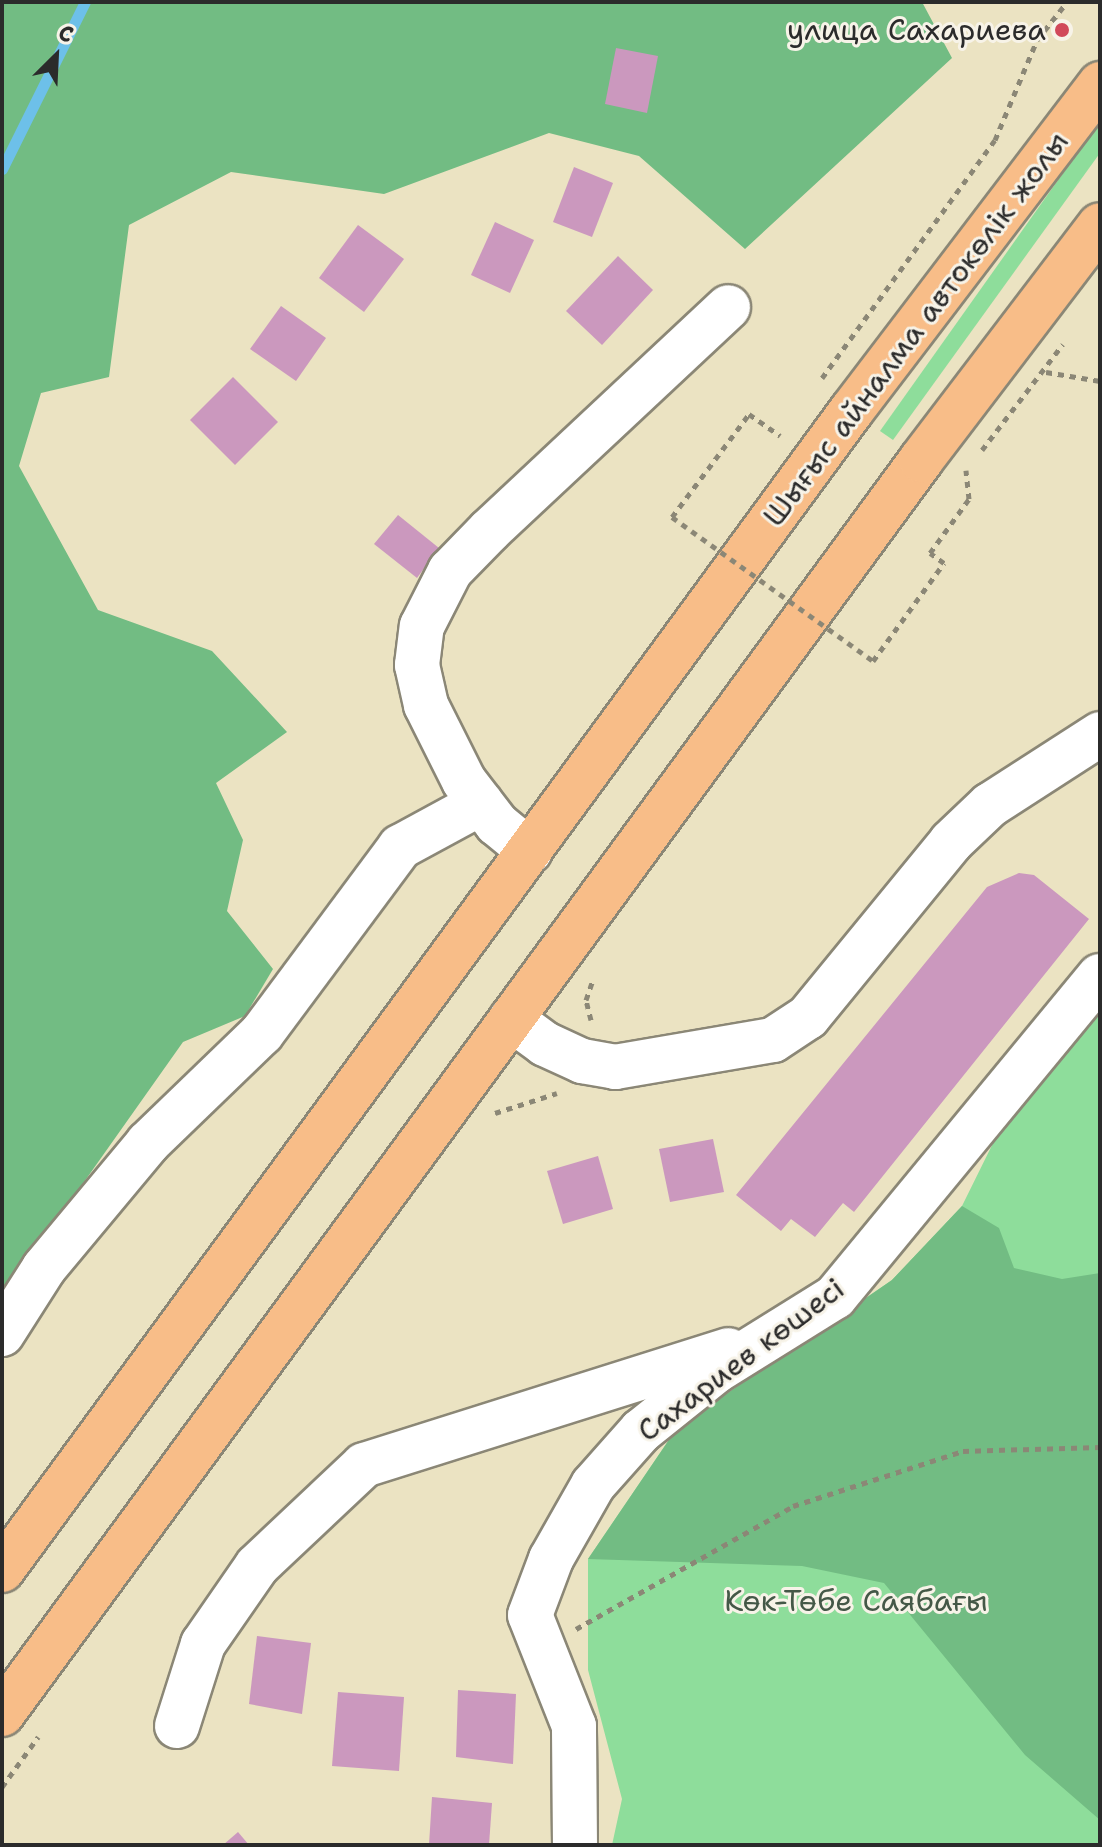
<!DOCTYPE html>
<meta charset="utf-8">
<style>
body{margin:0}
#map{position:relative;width:1102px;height:1847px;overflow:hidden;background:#ebe3c2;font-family:"Shantell Sans",sans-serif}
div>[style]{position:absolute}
.green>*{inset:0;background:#8edd9b}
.forest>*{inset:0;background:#72bc83}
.stream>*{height:11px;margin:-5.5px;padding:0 5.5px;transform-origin:5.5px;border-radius:5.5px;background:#6dc0e9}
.building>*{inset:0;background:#cb98be}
.path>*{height:5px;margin-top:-2.5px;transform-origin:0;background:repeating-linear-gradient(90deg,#8b8776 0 6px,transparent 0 12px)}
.roads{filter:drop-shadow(2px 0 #8b8776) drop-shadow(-2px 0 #8b8776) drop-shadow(0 2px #8b8776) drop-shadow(0 -2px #8b8776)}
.minor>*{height:44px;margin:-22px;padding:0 22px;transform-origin:22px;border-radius:22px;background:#fff}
.major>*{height:44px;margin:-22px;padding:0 22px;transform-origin:22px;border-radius:22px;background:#f8bd88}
.path-bridge>*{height:5px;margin-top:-2.5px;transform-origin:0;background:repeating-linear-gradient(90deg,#8b8776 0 6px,transparent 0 12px)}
.dots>*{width:22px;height:22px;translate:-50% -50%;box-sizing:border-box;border:4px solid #f7f3e8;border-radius:50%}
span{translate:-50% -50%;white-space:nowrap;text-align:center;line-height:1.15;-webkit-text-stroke:6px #f7f3e8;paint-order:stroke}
.poi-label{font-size:30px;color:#2b2b2b}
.right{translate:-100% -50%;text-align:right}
.street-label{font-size:30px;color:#2b2b2b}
.park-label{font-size:30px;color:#445847}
.frame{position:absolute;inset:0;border:4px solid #2b2b2b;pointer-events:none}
.north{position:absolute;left:16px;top:16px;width:80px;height:80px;-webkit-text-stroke:6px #f7f3e8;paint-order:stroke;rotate:24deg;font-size:22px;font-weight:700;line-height:32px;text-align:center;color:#2b2b2b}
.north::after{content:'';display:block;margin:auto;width:28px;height:36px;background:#2b2b2b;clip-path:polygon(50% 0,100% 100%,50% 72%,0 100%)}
</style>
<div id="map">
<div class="green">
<div style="clip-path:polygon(1100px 121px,1100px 153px,893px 440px,880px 431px)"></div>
<div style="clip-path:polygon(1100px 1008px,1100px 1845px,612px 1845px,622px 1799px,588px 1670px,588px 1559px,677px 1428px,892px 1280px,962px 1206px,1032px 1064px)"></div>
</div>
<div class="forest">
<div style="clip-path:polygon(2px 2px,922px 2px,952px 58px,745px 249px,639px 156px,549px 133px,384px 194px,231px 172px,129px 225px,109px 377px,41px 393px,19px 466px,98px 610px,212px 651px,287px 732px,216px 783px,243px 840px,227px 911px,273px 969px,245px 1016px,183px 1042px,2px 1298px)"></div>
<div style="clip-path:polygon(962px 1206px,999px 1228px,1014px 1268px,1062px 1279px,1100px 1273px,1100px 1820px,1025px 1755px,884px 1583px,802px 1566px,588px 1559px,677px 1428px,892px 1280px)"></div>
</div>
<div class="stream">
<div style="left:2px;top:169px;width:186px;rotate:-63.6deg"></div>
</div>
<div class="building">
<div style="clip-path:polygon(616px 48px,658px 56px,647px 113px,605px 104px)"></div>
<div style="clip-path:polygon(574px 167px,613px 183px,592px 237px,553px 222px)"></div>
<div style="clip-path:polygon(495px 222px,534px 240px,510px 293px,471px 275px)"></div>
<div style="clip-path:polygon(358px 225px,404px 259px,364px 312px,319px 278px)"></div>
<div style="clip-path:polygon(618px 256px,653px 290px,602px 345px,566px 311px)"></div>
<div style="clip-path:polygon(281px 306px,326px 338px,296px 381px,250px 349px)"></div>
<div style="clip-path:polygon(233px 377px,278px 422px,235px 465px,190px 420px)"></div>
<div style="clip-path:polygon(398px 515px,439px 548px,417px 578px,374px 544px)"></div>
<div style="clip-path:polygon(1019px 873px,1034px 875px,1089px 919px,854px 1212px,843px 1203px,815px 1237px,791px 1219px,781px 1231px,736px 1195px,987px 887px)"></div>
<div style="clip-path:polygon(713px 1139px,724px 1192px,670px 1202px,659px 1149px)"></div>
<div style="clip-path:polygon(598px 1156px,613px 1209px,563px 1224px,547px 1171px)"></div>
<div style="clip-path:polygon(257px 1636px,311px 1643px,302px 1714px,249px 1704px)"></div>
<div style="clip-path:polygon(458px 1690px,516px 1694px,513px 1764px,456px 1757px)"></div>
<div style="clip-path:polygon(338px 1692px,404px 1697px,399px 1771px,332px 1766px)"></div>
<div style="clip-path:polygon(432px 1797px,492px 1803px,489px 1845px,429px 1845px)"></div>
<div style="clip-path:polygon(238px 1832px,249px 1845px,223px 1845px)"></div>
</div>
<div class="path">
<div style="left:1046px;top:372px;width:55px;rotate:9.5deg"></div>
<div style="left:822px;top:378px;width:294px;rotate:-54deg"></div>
<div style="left:995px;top:140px;width:108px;rotate:-67.2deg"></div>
<div style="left:1037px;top:40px;width:48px;rotate:-51.7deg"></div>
<div style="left:982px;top:450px;width:133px;rotate:-52.6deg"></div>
<div style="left:672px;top:517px;width:129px;rotate:-53.2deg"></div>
<div style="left:749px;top:414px;width:38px;rotate:35deg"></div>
<div style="left:873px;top:661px;width:121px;rotate:-54.1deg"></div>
<div style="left:944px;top:563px;width:17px;rotate:-144deg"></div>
<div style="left:930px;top:553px;width:67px;rotate:-54.2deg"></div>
<div style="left:969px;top:499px;width:29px;rotate:-96deg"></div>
<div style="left:591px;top:1020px;width:21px;rotate:-104deg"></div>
<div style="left:586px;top:1000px;width:21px;rotate:-71deg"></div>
<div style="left:495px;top:1113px;width:65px;rotate:-17.9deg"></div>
<div style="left:576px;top:1629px;width:249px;rotate:-29.5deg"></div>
<div style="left:793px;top:1506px;width:179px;rotate:-17.9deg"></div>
<div style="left:963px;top:1451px;width:137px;rotate:-1.7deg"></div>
<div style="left:2px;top:1787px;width:62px;rotate:-54.2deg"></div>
</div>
<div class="roads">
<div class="minor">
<div style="left:530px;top:851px;width:43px;rotate:-140.7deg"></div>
<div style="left:497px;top:824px;width:54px;rotate:-127.5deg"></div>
<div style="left:464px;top:781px;width:85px;rotate:-116.6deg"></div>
<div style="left:426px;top:705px;width:41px;rotate:-102.7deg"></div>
<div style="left:417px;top:665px;width:39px;rotate:-83deg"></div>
<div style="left:422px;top:626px;width:62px;rotate:-63deg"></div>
<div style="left:450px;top:571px;width:57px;rotate:-45.7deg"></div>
<div style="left:490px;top:530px;width:326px;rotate:-43.1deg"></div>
<div style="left:511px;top:1019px;width:42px;rotate:36.3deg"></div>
<div style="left:545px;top:1044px;width:41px;rotate:24.7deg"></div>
<div style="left:582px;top:1061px;width:34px;rotate:10deg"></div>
<div style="left:615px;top:1067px;width:160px;rotate:-9.7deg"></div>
<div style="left:773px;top:1040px;width:42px;rotate:-33.3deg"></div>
<div style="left:808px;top:1017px;width:226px;rotate:-50.7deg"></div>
<div style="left:951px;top:842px;width:54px;rotate:-43.5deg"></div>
<div style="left:990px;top:805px;width:131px;rotate:-32.8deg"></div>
<div style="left:2px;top:1334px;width:78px;rotate:-57.5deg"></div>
<div style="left:44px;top:1268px;width:163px;rotate:-50.2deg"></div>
<div style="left:148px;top:1143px;width:158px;rotate:-44deg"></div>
<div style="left:262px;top:1033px;width:232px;rotate:-53.4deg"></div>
<div style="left:400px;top:847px;width:92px;rotate:-28.5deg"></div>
<div style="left:177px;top:1726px;width:86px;rotate:-72.4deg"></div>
<div style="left:203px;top:1644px;width:95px;rotate:-55.3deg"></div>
<div style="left:257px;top:1566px;width:147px;rotate:-43.3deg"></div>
<div style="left:364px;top:1465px;width:382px;rotate:-17.5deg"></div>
<div style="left:575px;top:1845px;width:119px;rotate:-90.5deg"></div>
<div style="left:574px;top:1726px;width:119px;rotate:-111.6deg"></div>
<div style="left:530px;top:1615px;width:60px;rotate:-69.4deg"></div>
<div style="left:551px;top:1559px;width:85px;rotate:-60.4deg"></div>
<div style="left:593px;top:1485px;width:72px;rotate:-48.4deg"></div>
<div style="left:641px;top:1431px;width:96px;rotate:-38.7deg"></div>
<div style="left:716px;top:1371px;width:140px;rotate:-31.9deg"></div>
<div style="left:835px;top:1297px;width:416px;rotate:-50.5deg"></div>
</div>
<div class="major">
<div style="left:2px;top:1570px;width:1438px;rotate:-53.77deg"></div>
<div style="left:852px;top:410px;width:410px;rotate:-52.7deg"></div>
<div style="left:2px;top:1714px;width:1555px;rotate:-53.76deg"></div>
<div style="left:921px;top:460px;width:295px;rotate:-52.7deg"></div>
</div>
</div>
<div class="path-bridge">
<div style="left:672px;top:517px;width:247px;rotate:35.6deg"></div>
</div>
<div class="dots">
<div style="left:1062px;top:30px;background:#d1495b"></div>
</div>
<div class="poi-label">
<span class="right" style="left:1046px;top:30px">улица Сахариева</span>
</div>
<div class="street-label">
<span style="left:916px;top:329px;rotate:-53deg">Шығыс айналма автокөлік жолы</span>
<span style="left:741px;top:1360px;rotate:-37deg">Сахариев көшесі</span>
</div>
<div class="park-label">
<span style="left:856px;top:1601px">Көк-Төбе Саябағы</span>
</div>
<div class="frame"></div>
<div class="north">С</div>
</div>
